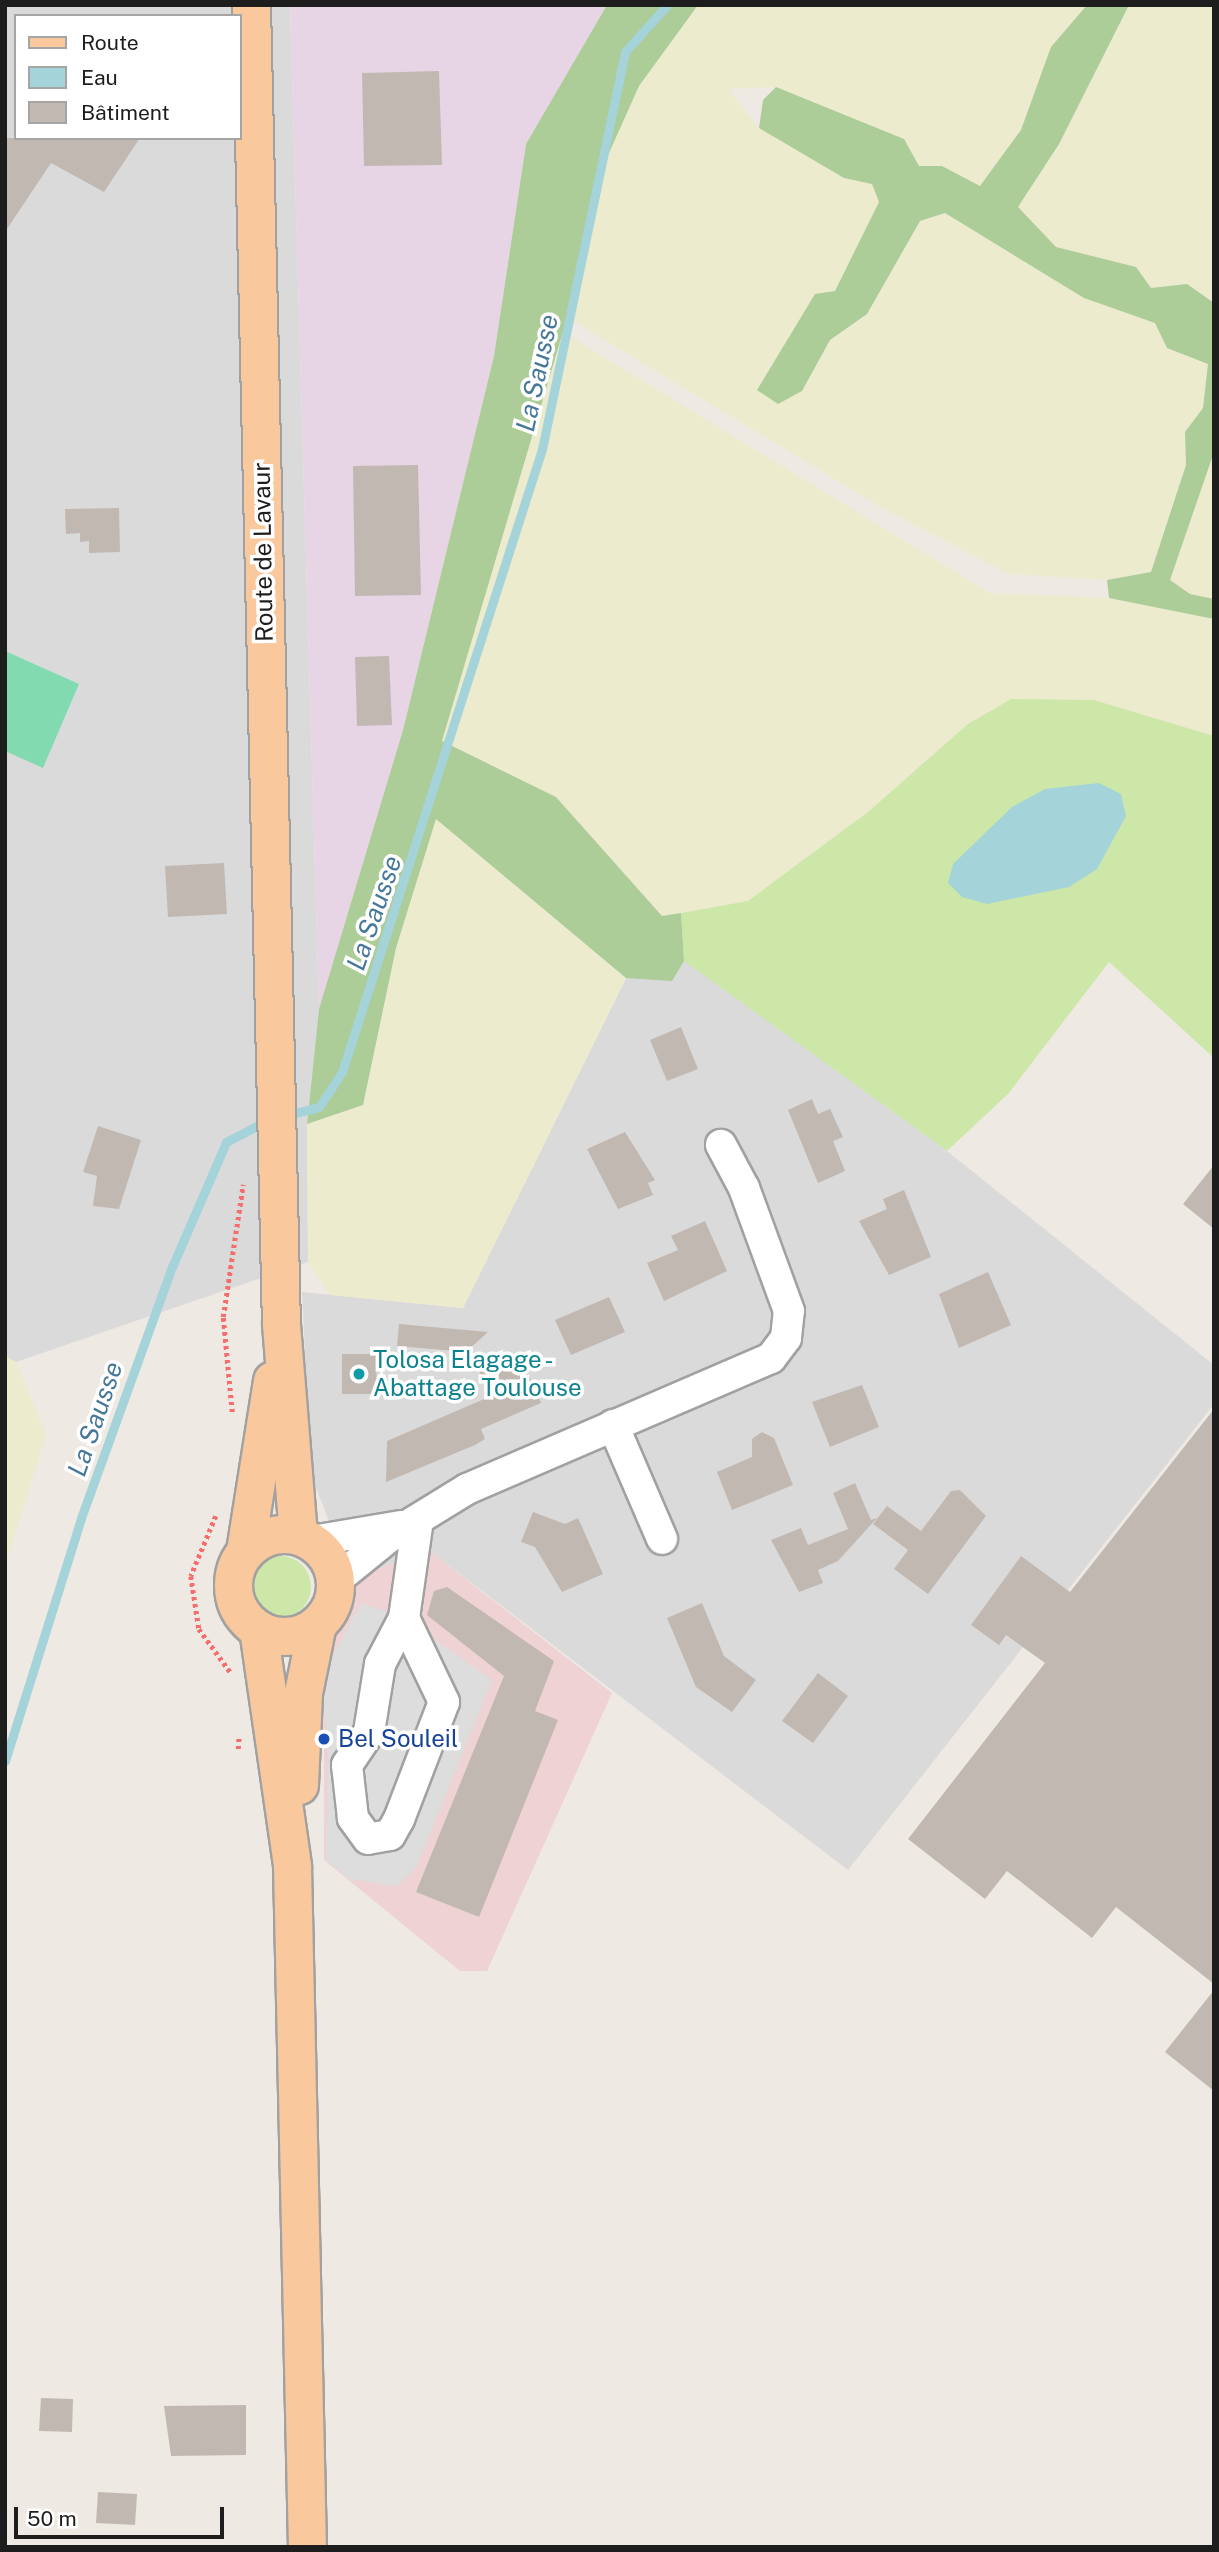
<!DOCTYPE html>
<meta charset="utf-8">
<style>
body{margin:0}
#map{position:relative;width:1219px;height:2552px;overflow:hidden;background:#eee9e3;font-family:"Public Sans",sans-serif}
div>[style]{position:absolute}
.residential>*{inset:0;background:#dbdada}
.commercial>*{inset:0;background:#eed2d4}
.industrial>*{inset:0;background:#e7d5e5}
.farmland>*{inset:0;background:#ecebce}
.grass>*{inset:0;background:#cde7a9}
.round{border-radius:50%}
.forest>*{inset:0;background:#accc98}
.pitch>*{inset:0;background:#82dbb0}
.parking>*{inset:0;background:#ddd}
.water>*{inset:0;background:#a4d3da}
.stream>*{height:9px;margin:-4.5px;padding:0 4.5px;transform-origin:4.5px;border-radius:4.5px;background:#a4d3da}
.building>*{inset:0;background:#c2b8b2}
.path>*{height:4.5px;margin-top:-2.25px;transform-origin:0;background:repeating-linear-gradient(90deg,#f56d6c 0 3.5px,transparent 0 7px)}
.roads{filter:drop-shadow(2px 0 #a1a1a1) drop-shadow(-2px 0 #a1a1a1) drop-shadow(0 2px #a1a1a1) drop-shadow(0 -2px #a1a1a1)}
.minor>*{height:30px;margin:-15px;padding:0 15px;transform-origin:15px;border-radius:15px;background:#fff}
.major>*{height:37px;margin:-18.5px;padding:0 18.5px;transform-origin:18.5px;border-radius:18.5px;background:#f9c89d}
.major>.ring{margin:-18.5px;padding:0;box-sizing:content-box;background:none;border:37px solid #f9c89d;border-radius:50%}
.dots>*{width:19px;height:19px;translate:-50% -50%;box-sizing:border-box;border:4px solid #fff;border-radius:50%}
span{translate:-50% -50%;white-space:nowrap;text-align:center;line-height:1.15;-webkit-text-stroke:7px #fff;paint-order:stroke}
.street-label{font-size:24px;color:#1d1d1d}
.culture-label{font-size:24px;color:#0d838f}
.left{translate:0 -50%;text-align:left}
.transit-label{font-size:24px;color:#164399}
.water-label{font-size:26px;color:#46789a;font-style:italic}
.frame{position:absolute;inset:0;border:7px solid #1d1d1d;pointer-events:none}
.legend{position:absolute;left:14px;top:14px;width:228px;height:126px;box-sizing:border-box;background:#fff;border:2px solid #a5a5a5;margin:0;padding:9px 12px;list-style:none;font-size:21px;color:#1d1d1d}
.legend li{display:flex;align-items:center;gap:14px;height:35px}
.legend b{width:35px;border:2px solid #a5a5a5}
.scale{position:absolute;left:14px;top:2507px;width:210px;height:32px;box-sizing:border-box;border:4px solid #1d1d1d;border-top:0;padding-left:9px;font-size:21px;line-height:24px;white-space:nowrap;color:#1d1d1d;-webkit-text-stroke:5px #fff;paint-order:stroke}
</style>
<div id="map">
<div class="residential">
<div style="clip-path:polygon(evenodd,5px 5px,290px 5px,319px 1009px,307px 1124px,308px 1262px,16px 1362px,5px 1356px,5px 5px,16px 16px,240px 16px,240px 138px,16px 138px,16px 16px)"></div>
<div style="clip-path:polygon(648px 934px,947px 1151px,1214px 1365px,1214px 1404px,848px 1870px,427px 1549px,370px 1572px,354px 1585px,311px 1475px,302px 1292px,463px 1308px)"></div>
</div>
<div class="commercial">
<div style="clip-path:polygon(427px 1549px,612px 1693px,487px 1971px,460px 1971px,324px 1860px,324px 1740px,315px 1702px,331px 1641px,345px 1622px,354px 1585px,370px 1572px)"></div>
</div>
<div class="industrial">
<div style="clip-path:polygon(290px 5px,607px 5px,526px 144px,494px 356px,403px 730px,319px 1009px)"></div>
</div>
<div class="farmland">
<div style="clip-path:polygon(698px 5px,1087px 5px,1051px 47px,1021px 130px,980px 186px,942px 166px,919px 167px,776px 87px,728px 89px,759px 128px,844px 178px,872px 184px,879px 202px,835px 291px,802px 391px,830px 340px,867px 314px,920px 221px,945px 213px,1084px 298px,1155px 323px,1167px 348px,1208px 364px,1203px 408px,1185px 432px,1186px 465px,1151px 572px,1107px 580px,1009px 574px,884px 509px,568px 318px,600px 173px,639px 86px)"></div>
<div style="clip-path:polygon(1129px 5px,1214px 5px,1211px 306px,1187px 284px,1151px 288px,1136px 267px,1056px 247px,1017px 207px,1059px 144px)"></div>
<div style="clip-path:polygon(560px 330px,990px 593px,1109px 598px,1214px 619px,1214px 736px,1094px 700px,968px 724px,868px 812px,748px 901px,662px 916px,556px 797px,442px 741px)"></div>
<div style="clip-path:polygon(1214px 452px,1214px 599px,1190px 594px,1170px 580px)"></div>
<div style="clip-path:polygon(436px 819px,626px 978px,463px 1308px,330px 1295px,308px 1262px,307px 1124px,363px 1104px,396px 948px)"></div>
<div style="clip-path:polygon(5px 1356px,16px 1362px,46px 1435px,5px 1566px)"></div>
</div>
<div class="grass">
<div style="clip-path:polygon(1011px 699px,1094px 700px,1214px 736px,1214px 1058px,1109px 962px,1008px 1094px,947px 1151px,684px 961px,681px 913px,748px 901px,868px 812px,968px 724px)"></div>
<div class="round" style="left:249px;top:1556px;width:62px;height:62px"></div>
</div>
<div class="forest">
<div style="clip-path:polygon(607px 5px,698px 5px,639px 86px,600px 173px,567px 318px,442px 741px,556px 797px,662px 916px,681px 913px,684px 961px,672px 981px,626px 978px,436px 819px,396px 948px,363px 1105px,307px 1124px,319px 1009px,403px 730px,494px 356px,526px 144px)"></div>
<div style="clip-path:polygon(1087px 5px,1129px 5px,1059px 144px,1018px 207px,1056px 247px,1136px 267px,1151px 288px,1187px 284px,1214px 303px,1214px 452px,1170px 580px,1190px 594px,1214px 599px,1214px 619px,1109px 598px,1107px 580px,1151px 572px,1186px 465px,1185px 432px,1203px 408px,1208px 364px,1167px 348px,1155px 323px,1084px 298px,945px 213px,920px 221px,867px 314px,830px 340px,802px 391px,778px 404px,757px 390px,815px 294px,835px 291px,879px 202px,872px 184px,844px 178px,759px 128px,763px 100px,776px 87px,904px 139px,919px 166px,942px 166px,980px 186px,1021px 130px,1051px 47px)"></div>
</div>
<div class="pitch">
<div style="clip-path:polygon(5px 651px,79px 684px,43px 768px,5px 751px)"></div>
</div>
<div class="parking">
<div style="clip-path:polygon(361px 1603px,404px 1618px,492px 1680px,416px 1868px,397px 1886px,349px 1879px,326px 1860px,328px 1739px,319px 1683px)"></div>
</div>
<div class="water">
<div style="clip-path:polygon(1099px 783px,1121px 794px,1126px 816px,1097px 869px,1069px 887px,987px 904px,962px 897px,948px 883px,953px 864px,1012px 807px,1045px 789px)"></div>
</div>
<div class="stream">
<div style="left:283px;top:1116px;width:37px;rotate:-14deg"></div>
<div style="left:319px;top:1107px;width:42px;rotate:-56.7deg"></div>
<div style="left:342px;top:1072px;width:654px;rotate:-72.2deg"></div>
<div style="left:542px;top:449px;width:406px;rotate:-78.2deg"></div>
<div style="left:625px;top:52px;width:63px;rotate:-48.2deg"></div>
<div style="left:5px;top:1761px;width:255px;rotate:-72.6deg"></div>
<div style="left:81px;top:1518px;width:267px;rotate:-70.1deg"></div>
<div style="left:172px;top:1267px;width:136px;rotate:-66.6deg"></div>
<div style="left:226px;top:1142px;width:50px;rotate:-27.6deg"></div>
</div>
<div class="building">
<div style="clip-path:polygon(439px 71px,442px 165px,364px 166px,362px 73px)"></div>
<div style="clip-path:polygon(5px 138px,140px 138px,104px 192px,51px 163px,5px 232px)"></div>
<div style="clip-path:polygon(418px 465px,421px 595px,355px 596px,353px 466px)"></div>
<div style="clip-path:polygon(119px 508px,120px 552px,89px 553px,89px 541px,80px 542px,80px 533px,66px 534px,65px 509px)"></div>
<div style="clip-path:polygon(389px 656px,392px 725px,357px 726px,355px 657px)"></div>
<div style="clip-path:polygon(224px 863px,227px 914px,168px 917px,165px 866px)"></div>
<div style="clip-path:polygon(681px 1027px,698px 1069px,667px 1081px,650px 1040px)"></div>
<div style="clip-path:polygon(812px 1099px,818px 1114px,830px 1109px,843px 1137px,833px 1141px,845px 1171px,818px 1183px,788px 1110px)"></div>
<div style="clip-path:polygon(98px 1126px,141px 1140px,119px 1209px,93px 1206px,97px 1176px,83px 1172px)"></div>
<div style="clip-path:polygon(625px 1132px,655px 1180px,648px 1183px,653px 1195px,618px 1209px,587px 1149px)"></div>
<div style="clip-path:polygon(1214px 1165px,1214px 1229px,1183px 1204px)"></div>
<div style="clip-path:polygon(904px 1190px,931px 1257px,889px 1275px,859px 1221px,887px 1209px,883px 1199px)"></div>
<div style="clip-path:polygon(705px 1221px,727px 1271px,664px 1301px,647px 1263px,678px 1250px,671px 1236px)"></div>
<div style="clip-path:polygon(988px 1272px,1011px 1325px,959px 1348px,939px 1294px)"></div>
<div style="clip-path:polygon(609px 1297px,625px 1332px,571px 1355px,555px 1320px)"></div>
<div style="clip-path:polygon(399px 1324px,488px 1332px,466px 1352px,397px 1346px)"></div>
<div style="clip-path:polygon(519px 1353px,541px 1403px,481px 1429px,485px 1439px,475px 1445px,386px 1482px,387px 1441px,498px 1393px,489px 1393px,477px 1366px)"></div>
<div style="clip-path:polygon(342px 1354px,376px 1354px,377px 1394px,342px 1394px)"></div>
<div style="clip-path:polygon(862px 1385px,879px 1427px,830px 1447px,812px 1402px)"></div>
<div style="clip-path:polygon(1214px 1409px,1214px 1984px,1116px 1907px,1092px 1938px,1007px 1871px,985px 1899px,908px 1839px,1045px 1663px,1006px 1635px,999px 1645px,971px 1625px,1021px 1556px,1070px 1592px)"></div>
<div style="clip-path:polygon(762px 1432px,774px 1438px,793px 1485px,732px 1510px,717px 1472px,752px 1457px,752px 1439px)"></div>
<div style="clip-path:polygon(855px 1483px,871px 1520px,877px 1518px,838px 1561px,818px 1570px,823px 1583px,799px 1592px,771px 1540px,801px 1528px,808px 1545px,848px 1529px,833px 1493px)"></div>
<div style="clip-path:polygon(960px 1490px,986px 1516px,928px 1594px,894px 1569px,908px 1550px,873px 1524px,887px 1506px,921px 1531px,951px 1491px)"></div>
<div style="clip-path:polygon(533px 1512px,565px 1524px,578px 1518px,603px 1574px,562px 1592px,535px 1547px,521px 1542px)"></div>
<div style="clip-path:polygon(447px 1587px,554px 1661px,535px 1711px,558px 1720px,479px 1917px,416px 1892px,504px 1676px,427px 1615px,434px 1591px)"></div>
<div style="clip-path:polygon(702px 1603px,724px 1656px,756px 1680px,732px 1712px,696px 1687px,667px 1618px)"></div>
<div style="clip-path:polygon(818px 1673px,848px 1696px,813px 1743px,782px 1721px)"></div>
<div style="clip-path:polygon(1214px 1990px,1214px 2091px,1165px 2052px)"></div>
<div style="clip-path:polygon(41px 2398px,73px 2399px,72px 2432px,39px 2431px)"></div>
<div style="clip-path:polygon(246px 2405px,246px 2455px,171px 2456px,164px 2406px)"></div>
<div style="clip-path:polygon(98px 2492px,137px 2494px,135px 2525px,96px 2523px)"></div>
</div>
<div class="path">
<div style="left:232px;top:1412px;width:95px;rotate:-95.4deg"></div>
<div style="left:223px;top:1317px;width:134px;rotate:-81.4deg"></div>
<div style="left:216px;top:1516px;width:65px;rotate:112.6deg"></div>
<div style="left:191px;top:1576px;width:54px;rotate:81.4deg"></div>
<div style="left:199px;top:1629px;width:54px;rotate:54deg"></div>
<div style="left:238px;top:1749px;width:13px;rotate:-86deg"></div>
</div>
<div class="roads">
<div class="minor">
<div style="left:613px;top:1425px;width:124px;rotate:66.7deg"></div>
<div style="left:312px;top:1541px;width:90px;rotate:-9.6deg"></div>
<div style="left:335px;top:1581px;width:70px;rotate:-39.2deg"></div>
<div style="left:389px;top:1537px;width:92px;rotate:-31.6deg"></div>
<div style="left:467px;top:1489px;width:331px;rotate:-23.3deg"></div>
<div style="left:771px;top:1358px;width:25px;rotate:-53deg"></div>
<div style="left:786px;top:1338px;width:27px;rotate:-84deg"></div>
<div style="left:789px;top:1311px;width:131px;rotate:-110.1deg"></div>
<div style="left:744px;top:1188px;width:49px;rotate:-118.1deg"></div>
<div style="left:404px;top:1618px;width:93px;rotate:64.5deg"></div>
<div style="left:444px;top:1702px;width:125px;rotate:111deg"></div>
<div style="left:399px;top:1819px;width:18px;rotate:119deg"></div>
<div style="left:390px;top:1835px;width:22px;rotate:170deg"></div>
<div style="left:368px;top:1839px;width:26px;rotate:-126deg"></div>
<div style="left:353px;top:1818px;width:53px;rotate:-96.5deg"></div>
<div style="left:347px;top:1765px;width:40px;rotate:-56deg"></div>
<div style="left:369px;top:1732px;width:69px;rotate:-80.8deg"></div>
<div style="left:380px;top:1664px;width:52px;rotate:-62.4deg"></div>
<div style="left:404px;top:1618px;width:99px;rotate:-81.9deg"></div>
</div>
<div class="major">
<div style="left:251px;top:5px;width:1319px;rotate:88.7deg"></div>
<div style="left:281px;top:1324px;width:212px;rotate:85.4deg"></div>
<div class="ring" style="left:233px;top:1534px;width:65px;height:65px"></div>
<div style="left:245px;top:1551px;width:173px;rotate:-81deg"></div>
<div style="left:258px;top:1629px;width:239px;rotate:81.8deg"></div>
<div style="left:292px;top:1866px;width:681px;rotate:88.74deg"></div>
<div style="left:299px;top:1785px;width:92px;rotate:-87.5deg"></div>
<div style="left:303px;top:1693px;width:70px;rotate:-78.5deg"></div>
</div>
</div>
<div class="dots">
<div style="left:359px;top:1374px;background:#0f9aa8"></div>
<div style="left:324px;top:1739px;background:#1a4fb4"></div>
</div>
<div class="street-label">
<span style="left:263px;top:552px;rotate:-91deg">Route de Lavaur</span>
</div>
<div class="culture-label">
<span class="left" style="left:373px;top:1374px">Tolosa Elagage -<br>Abattage Toulouse</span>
</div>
<div class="transit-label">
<span class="left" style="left:338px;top:1739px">Bel Souleil</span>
</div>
<div class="water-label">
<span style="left:537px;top:373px;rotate:-78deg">La Sausse</span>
<span style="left:374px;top:913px;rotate:-71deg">La Sausse</span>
<span style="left:95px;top:1419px;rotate:-71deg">La Sausse</span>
</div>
<div class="frame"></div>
<ul class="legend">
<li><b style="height:9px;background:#f9c89d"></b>Route</li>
<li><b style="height:19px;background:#a4d3da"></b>Eau</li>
<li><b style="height:19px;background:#c2b8b2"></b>Bâtiment</li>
</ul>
<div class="scale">50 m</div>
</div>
